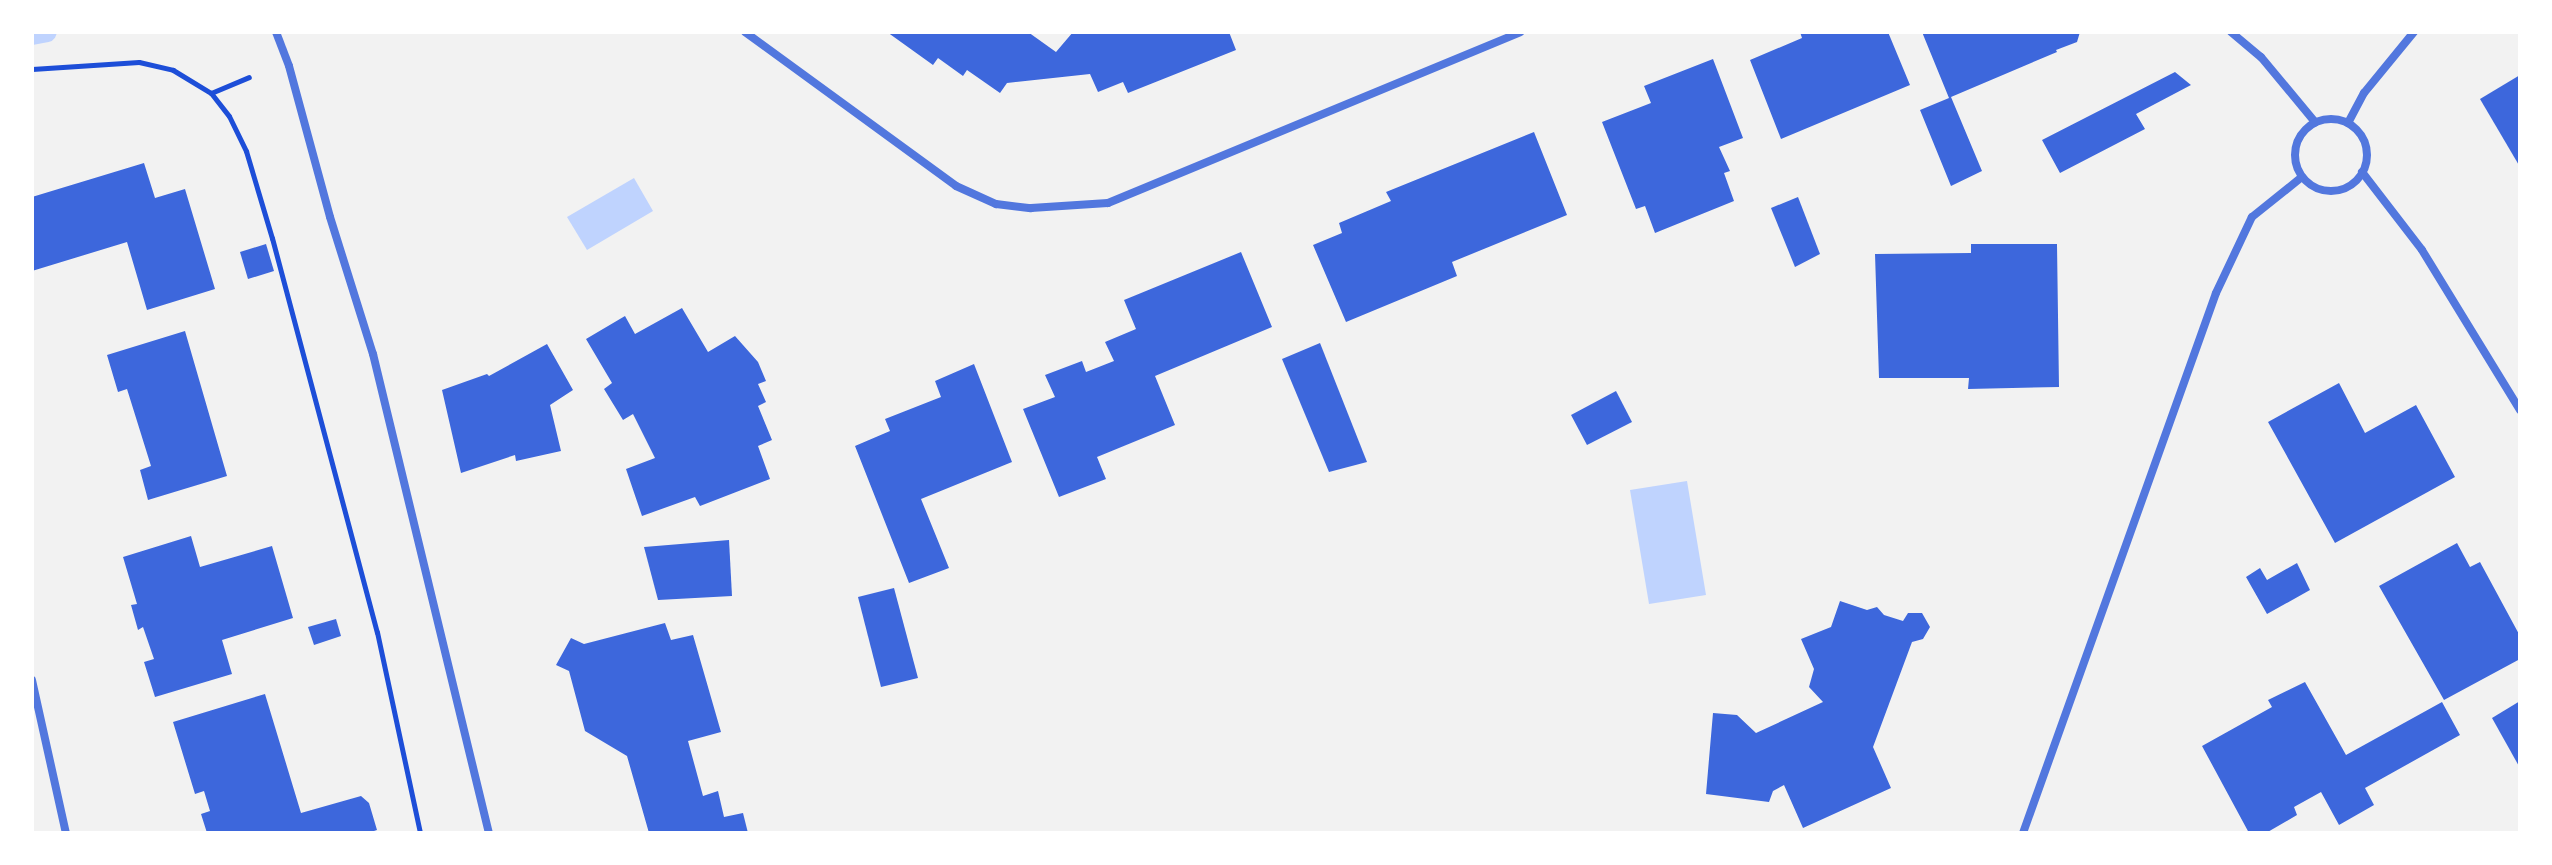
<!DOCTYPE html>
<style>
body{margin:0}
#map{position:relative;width:2552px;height:865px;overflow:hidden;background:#f2f2f2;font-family:"DM Sans",sans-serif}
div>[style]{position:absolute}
.water>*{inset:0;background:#bfd3fe}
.stream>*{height:20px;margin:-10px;padding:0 10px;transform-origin:10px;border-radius:10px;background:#bfd3fe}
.building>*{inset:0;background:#3d67dc}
.path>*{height:5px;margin:-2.5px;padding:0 2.5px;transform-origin:2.5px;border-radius:2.5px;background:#1d4ed8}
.minor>*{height:8px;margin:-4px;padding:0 4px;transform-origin:4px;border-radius:4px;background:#5277de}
.minor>.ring{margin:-4px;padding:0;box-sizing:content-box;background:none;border:8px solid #5277de;border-radius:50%}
span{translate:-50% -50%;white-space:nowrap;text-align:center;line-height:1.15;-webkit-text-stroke:7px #fff;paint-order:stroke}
.frame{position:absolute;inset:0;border:34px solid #fff;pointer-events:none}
</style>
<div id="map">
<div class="water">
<div style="clip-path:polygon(634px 178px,653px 211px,587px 250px,567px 217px)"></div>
<div style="clip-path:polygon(1687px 481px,1706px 595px,1649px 604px,1630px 490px)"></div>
</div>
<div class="stream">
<div style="left:32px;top:35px;width:15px;rotate:-11deg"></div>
</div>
<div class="building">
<div style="clip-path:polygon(887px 32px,1028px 32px,1056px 52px,1073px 32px,1229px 32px,1236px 50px,1128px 93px,1123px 82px,1098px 92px,1090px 74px,1007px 83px,1000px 93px,967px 70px,963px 76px,938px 58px,933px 65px)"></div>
<div style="clip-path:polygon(1800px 32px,1888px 32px,1910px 85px,1781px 139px,1750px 60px,1802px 38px)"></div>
<div style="clip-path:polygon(1922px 32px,2080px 32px,2077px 42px,2056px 50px,2057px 52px,1951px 97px,1982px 171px,1951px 186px,1920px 110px,1949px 98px)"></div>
<div style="clip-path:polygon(1713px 59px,1743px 138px,1719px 147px,1730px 171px,1724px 173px,1734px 201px,1655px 233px,1645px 206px,1636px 209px,1602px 122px,1651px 103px,1644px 86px)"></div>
<div style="clip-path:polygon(2175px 72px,2191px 85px,2136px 114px,2145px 129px,2060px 173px,2042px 140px)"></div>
<div style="clip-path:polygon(2520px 75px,2520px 167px,2480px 99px)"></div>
<div style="clip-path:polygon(1534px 132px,1567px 215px,1452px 262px,1457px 276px,1346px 322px,1313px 245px,1342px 233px,1339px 223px,1391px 201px,1386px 192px)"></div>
<div style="clip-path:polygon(144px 163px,155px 198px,185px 189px,215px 289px,147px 310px,127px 242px,32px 271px,32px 197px)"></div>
<div style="clip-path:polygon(1798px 197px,1820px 254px,1795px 267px,1771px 208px)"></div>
<div style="clip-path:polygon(266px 244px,274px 271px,248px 279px,240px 252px)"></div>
<div style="clip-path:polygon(1971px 244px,2057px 244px,2059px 387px,1968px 389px,1969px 378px,1879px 378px,1875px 254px,1971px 253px)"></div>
<div style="clip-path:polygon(1241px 252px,1272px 327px,1155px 376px,1175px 425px,1097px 457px,1106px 479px,1059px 497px,1023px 409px,1055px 397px,1045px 375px,1082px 361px,1086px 372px,1114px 361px,1105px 342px,1136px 329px,1124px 300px)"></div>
<div style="clip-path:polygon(682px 308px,708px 352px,735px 336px,758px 362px,766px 381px,758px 384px,766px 402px,758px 406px,772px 440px,758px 446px,770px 479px,700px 506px,695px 497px,642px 516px,626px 469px,655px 458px,633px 414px,623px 420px,604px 389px,612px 383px,586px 339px,625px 316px,635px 334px)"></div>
<div style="clip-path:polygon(185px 331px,227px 476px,148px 500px,140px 470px,151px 466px,127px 389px,118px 392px,107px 355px)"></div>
<div style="clip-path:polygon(1320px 343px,1367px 462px,1329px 472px,1282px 359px)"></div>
<div style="clip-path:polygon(547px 344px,573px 390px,550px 405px,561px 451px,516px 461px,515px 455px,461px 473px,442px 390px,487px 374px,489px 376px)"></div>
<div style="clip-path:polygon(974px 364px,1012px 462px,921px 499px,949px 568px,909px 583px,855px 446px,890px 431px,885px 419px,941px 397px,935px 381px)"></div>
<div style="clip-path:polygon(2339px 383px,2365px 433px,2416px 405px,2455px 477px,2335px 543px,2268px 422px)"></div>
<div style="clip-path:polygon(1616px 391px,1632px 422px,1587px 445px,1571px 415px)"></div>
<div style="clip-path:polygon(191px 536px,200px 567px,272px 546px,293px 618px,222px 640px,232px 674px,155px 697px,144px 662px,154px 659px,143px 627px,138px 630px,131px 605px,137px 604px,123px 557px)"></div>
<div style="clip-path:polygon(729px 540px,732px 596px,658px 600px,644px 547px)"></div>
<div style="clip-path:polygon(2457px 543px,2470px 567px,2480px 562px,2520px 636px,2520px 659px,2444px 700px,2379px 586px)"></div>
<div style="clip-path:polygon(2297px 563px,2310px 590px,2267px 614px,2246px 577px,2260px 568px,2267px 580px)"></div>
<div style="clip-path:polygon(894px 588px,918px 678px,881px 687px,858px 597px)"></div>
<div style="clip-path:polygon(1840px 601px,1867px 610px,1877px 607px,1884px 615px,1903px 621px,1908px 613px,1922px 613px,1930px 627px,1923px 639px,1912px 642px,1873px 747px,1891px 788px,1803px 828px,1784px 785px,1773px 791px,1769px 802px,1706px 794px,1713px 713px,1737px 715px,1756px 733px,1823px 702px,1809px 687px,1814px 669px,1801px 639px,1831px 627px)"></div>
<div style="clip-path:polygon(336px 619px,341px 636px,314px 645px,308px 627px)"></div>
<div style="clip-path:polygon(665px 623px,671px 640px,693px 635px,721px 732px,688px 741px,703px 796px,718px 791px,724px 817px,743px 813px,748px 833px,649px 833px,627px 756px,585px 731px,569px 671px,556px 665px,571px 638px,584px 644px)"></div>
<div style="clip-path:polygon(2305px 682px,2346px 755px,2442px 702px,2460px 735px,2365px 788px,2374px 805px,2339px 825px,2321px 792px,2294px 807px,2297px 815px,2266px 833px,2249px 833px,2202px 746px,2272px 707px,2268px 700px)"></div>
<div style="clip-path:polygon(265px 694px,301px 813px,361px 796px,369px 803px,377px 830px,368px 833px,207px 833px,201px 814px,210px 811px,204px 791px,195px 794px,173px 722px)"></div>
<div style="clip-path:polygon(2520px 701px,2520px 768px,2492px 718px)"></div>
</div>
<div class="path">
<div style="left:32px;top:69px;width:107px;rotate:-3.7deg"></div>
<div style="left:139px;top:62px;width:35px;rotate:13deg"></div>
<div style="left:173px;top:70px;width:44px;rotate:31.2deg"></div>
<div style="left:211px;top:93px;width:29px;rotate:52deg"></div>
<div style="left:229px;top:116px;width:39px;rotate:64deg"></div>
<div style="left:246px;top:151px;width:91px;rotate:73.4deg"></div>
<div style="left:272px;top:238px;width:408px;rotate:75.1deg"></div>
<div style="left:377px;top:632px;width:206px;rotate:77.9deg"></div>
<div style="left:211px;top:93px;width:41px;rotate:-22.8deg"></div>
</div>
<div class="minor">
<div style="left:276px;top:32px;width:36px;rotate:69deg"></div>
<div style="left:289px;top:66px;width:156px;rotate:74.8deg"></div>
<div style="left:330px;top:217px;width:144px;rotate:72.6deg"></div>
<div style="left:373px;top:354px;width:493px;rotate:76.4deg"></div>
<div style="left:745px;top:32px;width:261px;rotate:36.1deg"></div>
<div style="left:956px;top:186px;width:44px;rotate:24.2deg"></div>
<div style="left:996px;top:204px;width:35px;rotate:7deg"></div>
<div style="left:1031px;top:208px;width:77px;rotate:-3.7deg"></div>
<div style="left:1108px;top:203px;width:446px;rotate:-22.5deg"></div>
<div style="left:2231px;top:32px;width:39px;rotate:40deg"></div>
<div style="left:2261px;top:57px;width:85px;rotate:50.3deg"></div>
<div class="ring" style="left:2295px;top:119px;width:64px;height:64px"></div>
<div style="left:2348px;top:123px;width:34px;rotate:-62deg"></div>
<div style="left:2364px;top:93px;width:79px;rotate:-50.7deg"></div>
<div style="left:2362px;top:172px;width:98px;rotate:52.4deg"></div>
<div style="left:2422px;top:250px;width:188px;rotate:58.5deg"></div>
<div style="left:32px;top:680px;width:157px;rotate:77.5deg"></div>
<div style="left:2023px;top:833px;width:573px;rotate:-70.33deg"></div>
<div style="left:2216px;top:293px;width:84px;rotate:-64.7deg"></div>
<div style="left:2252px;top:217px;width:64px;rotate:-38.7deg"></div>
</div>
<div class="frame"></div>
</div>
